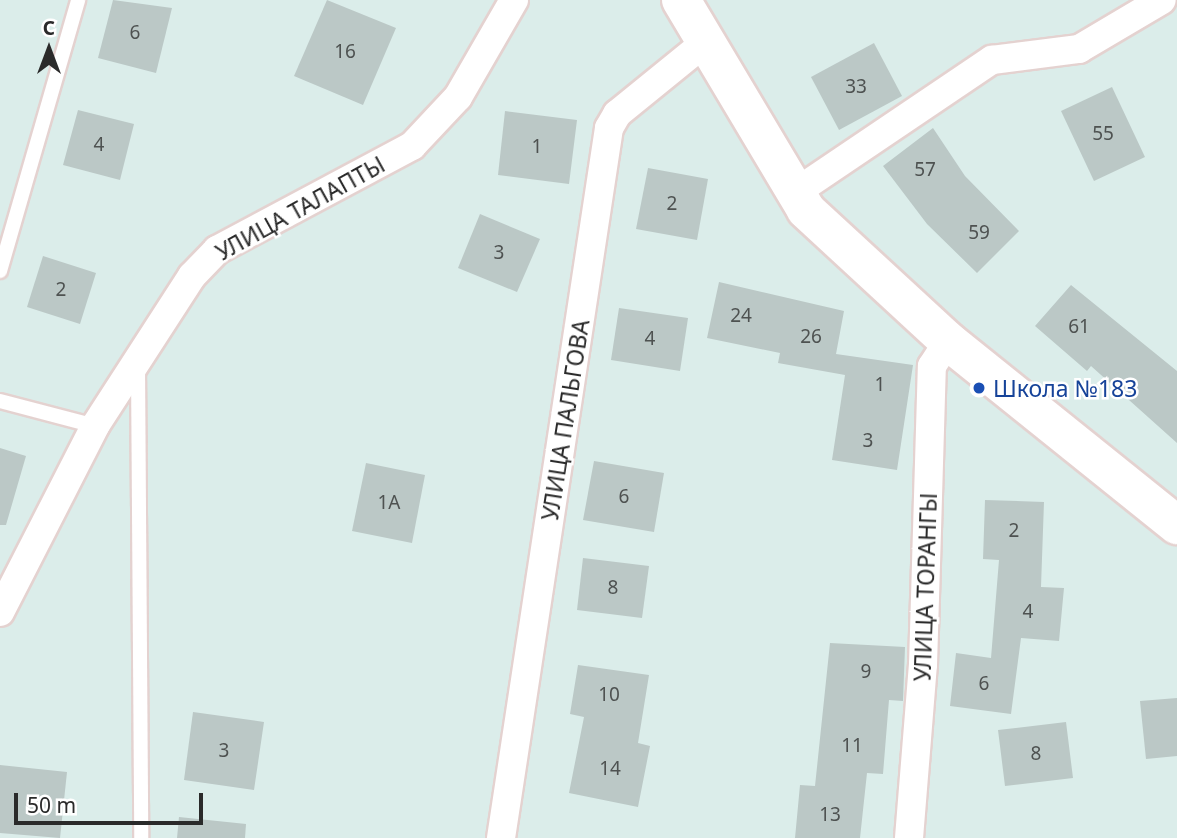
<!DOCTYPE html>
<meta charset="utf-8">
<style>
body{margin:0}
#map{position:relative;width:1177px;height:838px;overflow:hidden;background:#dbedea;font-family:"Noto Sans",sans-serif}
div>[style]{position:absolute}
.building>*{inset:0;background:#bbc8c6}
.roads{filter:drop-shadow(2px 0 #e4d2d0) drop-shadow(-2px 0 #e4d2d0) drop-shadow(0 2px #e4d2d0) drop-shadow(0 -2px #e4d2d0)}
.lane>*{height:14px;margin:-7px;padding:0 7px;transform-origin:7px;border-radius:7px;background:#fff}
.street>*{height:28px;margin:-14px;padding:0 14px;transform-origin:14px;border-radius:14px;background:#fff}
.secondary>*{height:38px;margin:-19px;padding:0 19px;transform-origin:19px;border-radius:19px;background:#fff}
.dots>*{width:19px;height:19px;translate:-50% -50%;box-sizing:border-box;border:4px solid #fff;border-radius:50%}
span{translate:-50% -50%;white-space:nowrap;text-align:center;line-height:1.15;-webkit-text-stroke:5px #fff;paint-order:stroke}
.number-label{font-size:19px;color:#4e5251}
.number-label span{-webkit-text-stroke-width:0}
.street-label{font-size:23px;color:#2a2a2a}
.transit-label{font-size:23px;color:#164399}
.left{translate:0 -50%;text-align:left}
.north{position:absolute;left:14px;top:14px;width:70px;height:70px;-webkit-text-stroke:5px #fff;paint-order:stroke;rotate:0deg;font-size:19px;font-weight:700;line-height:28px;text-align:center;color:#2a2a2a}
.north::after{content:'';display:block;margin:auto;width:24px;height:32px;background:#2a2a2a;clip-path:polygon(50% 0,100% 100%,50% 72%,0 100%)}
.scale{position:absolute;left:14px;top:793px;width:189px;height:32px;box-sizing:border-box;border:4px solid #2a2a2a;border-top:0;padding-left:9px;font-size:21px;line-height:24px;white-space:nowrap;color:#2a2a2a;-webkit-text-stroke:5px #fff;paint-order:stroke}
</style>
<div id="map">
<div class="building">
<div style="clip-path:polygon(113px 0,172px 8px,156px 73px,98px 58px)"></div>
<div style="clip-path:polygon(327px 0,396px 28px,363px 105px,294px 76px)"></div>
<div style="clip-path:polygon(874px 43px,902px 96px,839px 130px,811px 77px)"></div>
<div style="clip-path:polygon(1112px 87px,1145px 157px,1094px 181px,1061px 111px)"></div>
<div style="clip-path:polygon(78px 110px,134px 124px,120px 180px,63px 165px)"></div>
<div style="clip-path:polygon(505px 111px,577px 120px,569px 184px,498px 175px)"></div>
<div style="clip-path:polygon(933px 128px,965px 176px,1019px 231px,977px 273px,927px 224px,883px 166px)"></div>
<div style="clip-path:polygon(648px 168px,708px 179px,697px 240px,636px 229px)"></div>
<div style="clip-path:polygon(480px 214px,540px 239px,517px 292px,458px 268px)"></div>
<div style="clip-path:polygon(43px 256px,96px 273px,80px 324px,27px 307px)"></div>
<div style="clip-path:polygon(719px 282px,844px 311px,836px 354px,913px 365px,897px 470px,832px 460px,845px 375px,778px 363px,780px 353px,707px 338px)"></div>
<div style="clip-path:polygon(1071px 285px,1177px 371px,1177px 443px,1091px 366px,1087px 371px,1035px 326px)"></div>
<div style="clip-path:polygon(619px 308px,688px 318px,680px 371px,611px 360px)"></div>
<div style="clip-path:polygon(0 448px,26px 456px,6px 525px,0 525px)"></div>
<div style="clip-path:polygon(594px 461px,664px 473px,654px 532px,583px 520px)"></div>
<div style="clip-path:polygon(366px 463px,425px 475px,412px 543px,352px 531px)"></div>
<div style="clip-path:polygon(985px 500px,1044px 502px,1041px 587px,1064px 588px,1059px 641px,1021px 638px,1011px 714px,950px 706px,956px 653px,991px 658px,999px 560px,983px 559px)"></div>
<div style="clip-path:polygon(583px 558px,649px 566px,642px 618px,577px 610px)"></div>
<div style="clip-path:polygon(830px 643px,905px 647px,903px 701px,889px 700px,883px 774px,867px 773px,860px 838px,795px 838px,800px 785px,815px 786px)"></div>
<div style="clip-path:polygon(578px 665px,649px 675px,638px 743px,650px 746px,638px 807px,569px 793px,584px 717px,570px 714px)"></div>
<div style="clip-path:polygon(1177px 698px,1177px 756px,1146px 759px,1140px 701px)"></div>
<div style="clip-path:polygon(193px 712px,264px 722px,254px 790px,184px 780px)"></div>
<div style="clip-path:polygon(1066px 722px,1073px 778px,1005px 786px,998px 730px)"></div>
<div style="clip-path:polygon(0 765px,67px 772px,60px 838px,0 833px)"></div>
<div style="clip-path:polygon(179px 817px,246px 824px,245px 838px,177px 838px)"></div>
</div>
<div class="roads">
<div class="lane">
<div style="left:0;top:271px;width:282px;rotate:-73.9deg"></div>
<div style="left:138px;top:367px;width:471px;rotate:89.6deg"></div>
<div style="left:0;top:401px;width:98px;rotate:14.7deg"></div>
</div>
<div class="street">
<div style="left:793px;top:194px;width:240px;rotate:-34deg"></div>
<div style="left:992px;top:60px;width:88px;rotate:-7.2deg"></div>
<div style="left:1079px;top:49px;width:96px;rotate:-30.6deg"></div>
<div style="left:0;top:612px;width:209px;rotate:-62.9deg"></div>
<div style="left:95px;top:426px;width:179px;rotate:-57.1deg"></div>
<div style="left:192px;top:276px;width:36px;rotate:-46deg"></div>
<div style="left:217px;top:250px;width:221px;rotate:-28.1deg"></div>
<div style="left:412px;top:146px;width:67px;rotate:-46.8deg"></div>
<div style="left:458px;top:97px;width:112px;rotate:-60deg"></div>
<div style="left:501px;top:838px;width:718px;rotate:-81.35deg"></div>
<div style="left:609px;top:128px;width:16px;rotate:-60deg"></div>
<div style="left:617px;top:114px;width:111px;rotate:-39.1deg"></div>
<div style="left:909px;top:838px;width:174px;rotate:-85.4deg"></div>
<div style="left:923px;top:665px;width:299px;rotate:-88.3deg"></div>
<div style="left:932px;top:366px;width:30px;rotate:-57deg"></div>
</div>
<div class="secondary">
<div style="left:681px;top:0;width:244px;rotate:59.2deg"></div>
<div style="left:806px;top:210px;width:193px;rotate:42.7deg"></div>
<div style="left:948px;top:341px;width:294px;rotate:38.8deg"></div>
</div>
</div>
<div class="dots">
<div style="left:979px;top:388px;background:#1a4fb4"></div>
</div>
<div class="number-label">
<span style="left:135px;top:33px">6</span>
<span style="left:345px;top:52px">16</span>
<span style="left:856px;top:87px">33</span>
<span style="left:1103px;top:134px">55</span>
<span style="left:99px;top:145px">4</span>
<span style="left:537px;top:147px">1</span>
<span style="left:925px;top:170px">57</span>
<span style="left:672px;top:204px">2</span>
<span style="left:979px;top:233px">59</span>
<span style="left:499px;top:253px">3</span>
<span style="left:61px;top:290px">2</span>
<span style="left:741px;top:316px">24</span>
<span style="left:1079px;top:327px">61</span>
<span style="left:811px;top:337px">26</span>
<span style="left:650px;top:339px">4</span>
<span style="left:880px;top:385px">1</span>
<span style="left:868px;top:441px">3</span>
<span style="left:624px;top:497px">6</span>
<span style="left:389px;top:503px">1А</span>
<span style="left:1014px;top:531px">2</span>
<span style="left:613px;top:588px">8</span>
<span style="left:1028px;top:612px">4</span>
<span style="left:866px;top:672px">9</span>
<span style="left:984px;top:684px">6</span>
<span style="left:609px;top:695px">10</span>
<span style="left:852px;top:746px">11</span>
<span style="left:224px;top:751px">3</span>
<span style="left:1036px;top:754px">8</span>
<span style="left:610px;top:769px">14</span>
<span style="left:830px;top:815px">13</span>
</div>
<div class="street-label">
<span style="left:300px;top:208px;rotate:-29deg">УЛИЦА ТАЛАПТЫ</span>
<span style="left:565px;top:420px;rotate:-81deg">УЛИЦА ПАЛЬГОВА</span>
<span style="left:925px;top:587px;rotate:-88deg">УЛИЦА ТОРАНГЫ</span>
</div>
<div class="transit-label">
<span class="left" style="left:993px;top:388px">Школа №183</span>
</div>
<div class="north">С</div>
<div class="scale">50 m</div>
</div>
